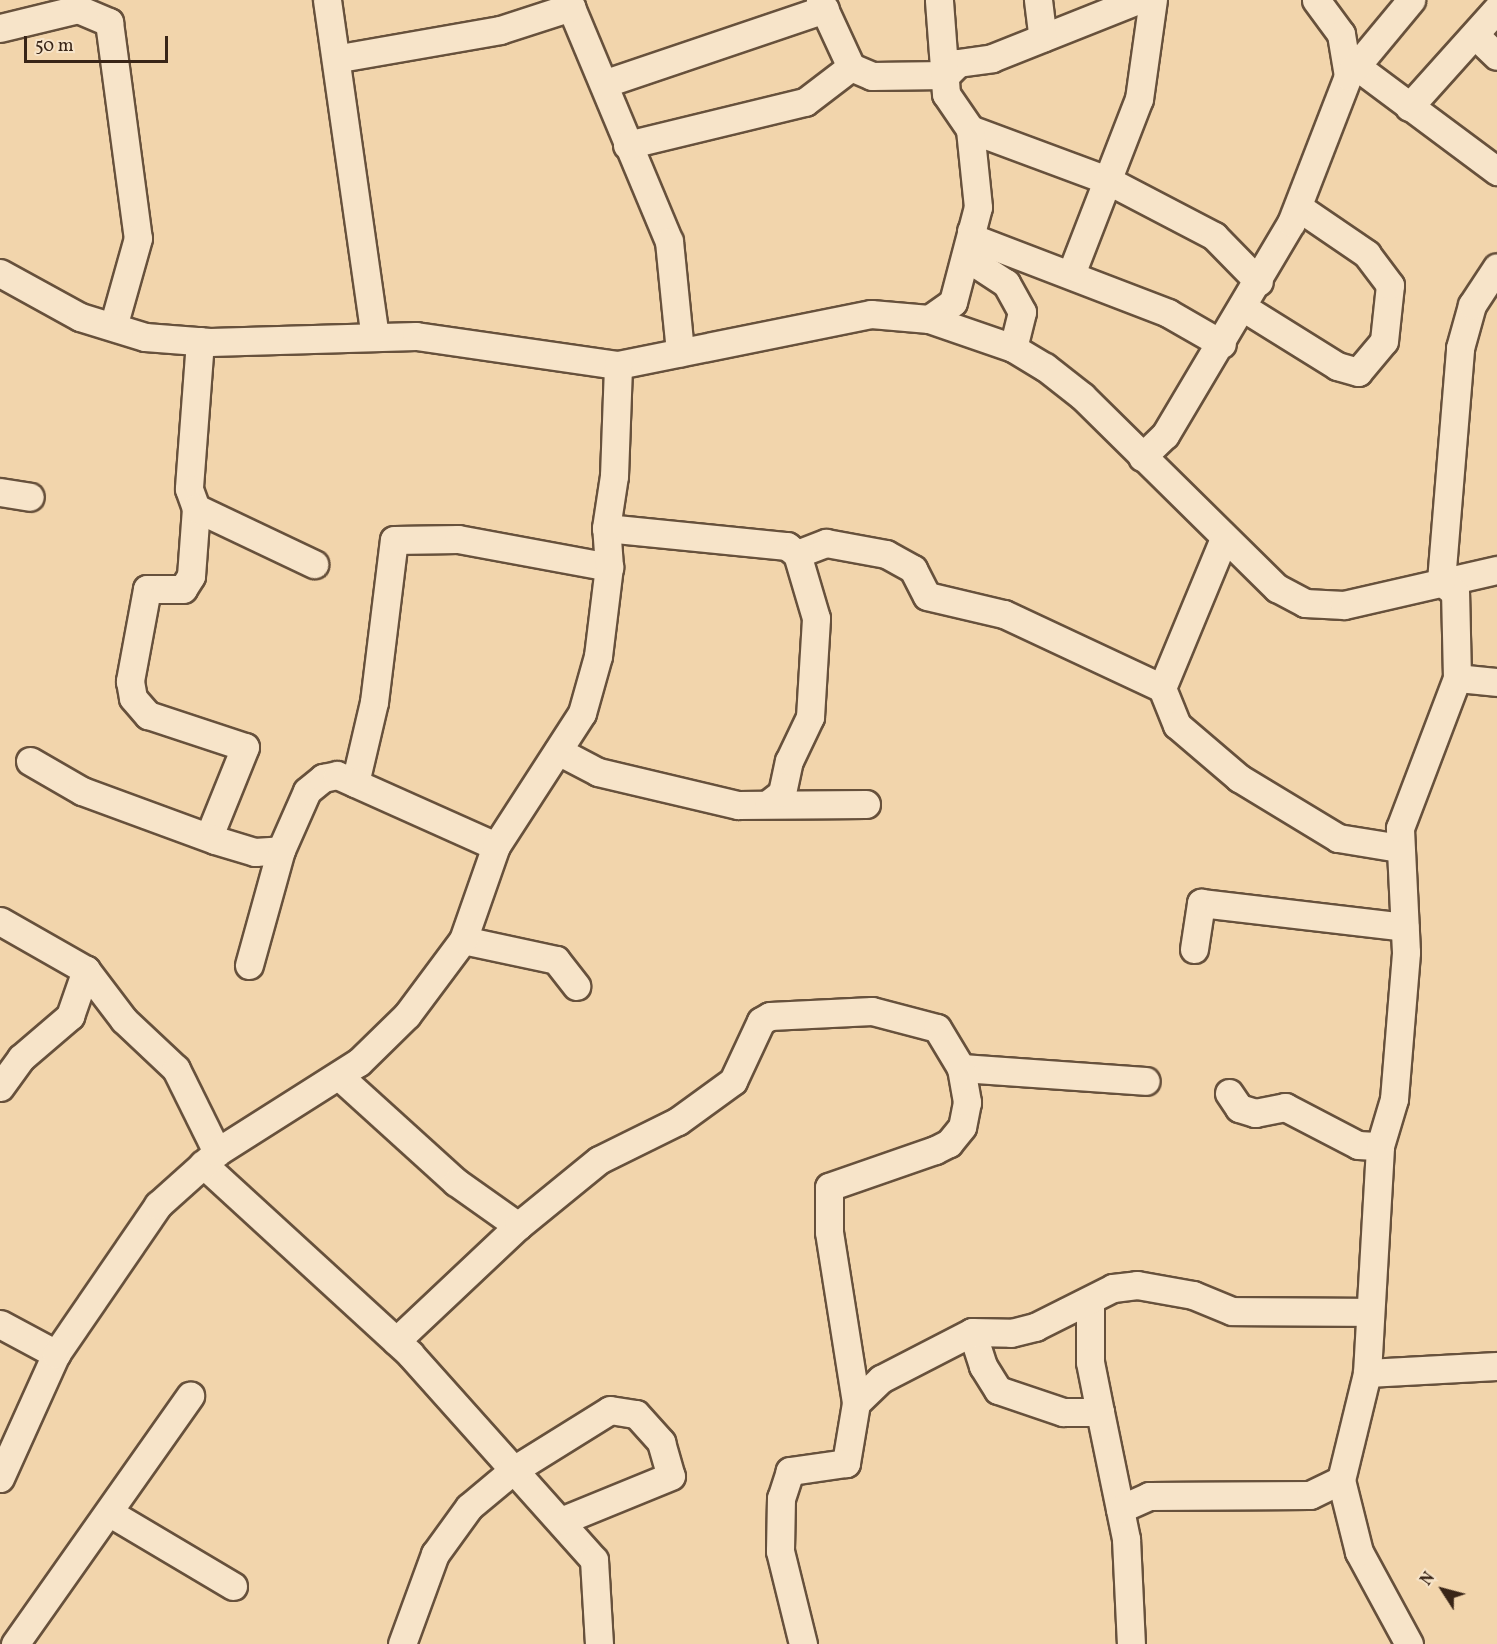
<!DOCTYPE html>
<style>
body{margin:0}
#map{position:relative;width:1497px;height:1644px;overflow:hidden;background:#f2d5ac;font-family:Vollkorn,serif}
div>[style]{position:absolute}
.roads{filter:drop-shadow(2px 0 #67513c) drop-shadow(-2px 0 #67513c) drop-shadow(0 2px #67513c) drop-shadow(0 -2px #67513c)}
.minor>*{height:27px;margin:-13.5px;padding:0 13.5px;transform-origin:13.5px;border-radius:13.5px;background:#f7e4c9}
span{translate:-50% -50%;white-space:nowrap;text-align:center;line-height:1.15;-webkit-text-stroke:4.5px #f7e4c9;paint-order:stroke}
.north{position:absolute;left:1413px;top:1560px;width:60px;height:60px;-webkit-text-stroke:4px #f7e4c9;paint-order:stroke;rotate:306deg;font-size:16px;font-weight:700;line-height:24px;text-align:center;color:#392517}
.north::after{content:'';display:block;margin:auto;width:21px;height:27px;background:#392517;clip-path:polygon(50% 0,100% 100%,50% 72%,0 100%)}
.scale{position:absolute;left:24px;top:36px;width:144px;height:27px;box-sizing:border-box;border:3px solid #392517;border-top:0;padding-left:8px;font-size:18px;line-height:21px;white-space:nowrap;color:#392517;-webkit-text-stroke:4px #f7e4c9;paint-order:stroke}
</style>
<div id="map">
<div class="roads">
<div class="minor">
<div style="left:327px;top:0;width:339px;rotate:81.9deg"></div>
<div style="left:568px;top:0;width:261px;rotate:67.3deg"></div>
<div style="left:669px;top:241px;width:112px;rotate:84.3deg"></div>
<div style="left:820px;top:0;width:74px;rotate:65.2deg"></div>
<div style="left:851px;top:67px;width:23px;rotate:23deg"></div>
<div style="left:872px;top:76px;width:74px;rotate:-0.8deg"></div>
<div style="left:946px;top:75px;width:17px;rotate:-45deg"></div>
<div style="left:958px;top:63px;width:34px;rotate:-8deg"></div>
<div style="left:992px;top:58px;width:157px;rotate:-21.7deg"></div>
<div style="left:1038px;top:0;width:38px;rotate:83deg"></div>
<div style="left:1316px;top:0;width:42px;rotate:53.7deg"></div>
<div style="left:1341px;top:34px;width:43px;rotate:80.5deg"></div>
<div style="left:0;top:28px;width:80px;rotate:-13.7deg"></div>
<div style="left:78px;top:9px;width:34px;rotate:23deg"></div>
<div style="left:109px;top:22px;width:218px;rotate:82.4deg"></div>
<div style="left:138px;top:238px;width:92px;rotate:105.7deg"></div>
<div style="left:1475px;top:35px;width:30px;rotate:44deg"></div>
<div style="left:340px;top:58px;width:162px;rotate:-9.9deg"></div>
<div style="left:500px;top:30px;width:75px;rotate:-17.9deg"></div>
<div style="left:1356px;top:66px;width:176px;rotate:36.7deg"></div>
<div style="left:606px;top:83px;width:231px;rotate:-18.7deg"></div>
<div style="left:1409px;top:107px;width:132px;rotate:-48.1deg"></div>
<div style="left:970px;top:129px;width:146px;rotate:20.4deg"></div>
<div style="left:1107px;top:180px;width:121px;rotate:27.6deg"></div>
<div style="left:1214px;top:236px;width:64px;rotate:45.6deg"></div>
<div style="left:627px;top:145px;width:183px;rotate:-13.6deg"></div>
<div style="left:805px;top:102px;width:58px;rotate:-37.3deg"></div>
<div style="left:971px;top:231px;width:37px;rotate:74deg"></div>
<div style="left:981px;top:267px;width:30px;rotate:33deg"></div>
<div style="left:1006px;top:283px;width:33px;rotate:61deg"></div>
<div style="left:1022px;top:312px;width:37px;rotate:104deg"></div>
<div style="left:973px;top:238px;width:209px;rotate:21deg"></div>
<div style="left:1168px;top:313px;width:62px;rotate:29.9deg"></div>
<div style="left:0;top:273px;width:91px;rotate:28.8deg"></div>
<div style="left:80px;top:317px;width:68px;rotate:17.1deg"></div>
<div style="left:145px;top:337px;width:65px;rotate:4.4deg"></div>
<div style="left:210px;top:342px;width:206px;rotate:-1.7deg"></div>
<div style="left:416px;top:336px;width:204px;rotate:8.2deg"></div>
<div style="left:618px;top:365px;width:258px;rotate:-11.4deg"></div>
<div style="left:871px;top:314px;width:58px;rotate:4.9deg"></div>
<div style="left:929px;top:319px;width:89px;rotate:19deg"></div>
<div style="left:1013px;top:348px;width:37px;rotate:31deg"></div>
<div style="left:1045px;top:367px;width:47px;rotate:38.1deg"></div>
<div style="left:1082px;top:396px;width:274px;rotate:44.6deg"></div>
<div style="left:1277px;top:588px;width:32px;rotate:28deg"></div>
<div style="left:1305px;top:603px;width:39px;rotate:3deg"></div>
<div style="left:1344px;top:605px;width:157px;rotate:-12.9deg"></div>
<div style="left:1071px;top:274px;width:188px;rotate:-68.8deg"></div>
<div style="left:1139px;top:99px;width:100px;rotate:-82deg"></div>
<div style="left:1244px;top:308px;width:110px;rotate:31.9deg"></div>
<div style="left:1337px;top:366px;width:22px;rotate:16deg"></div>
<div style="left:1358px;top:372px;width:40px;rotate:-50deg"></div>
<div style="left:1384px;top:341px;width:56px;rotate:-83.9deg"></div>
<div style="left:1390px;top:285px;width:39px;rotate:-127deg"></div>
<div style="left:1367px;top:254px;width:83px;rotate:-145.7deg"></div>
<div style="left:929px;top:319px;width:29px;rotate:-35deg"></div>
<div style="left:953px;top:302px;width:98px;rotate:-75.3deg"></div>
<div style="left:978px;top:207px;width:78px;rotate:-95.9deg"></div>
<div style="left:970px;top:129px;width:42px;rotate:-124.4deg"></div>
<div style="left:946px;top:94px;width:94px;rotate:-94.3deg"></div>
<div style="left:200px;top:341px;width:148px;rotate:94.3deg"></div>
<div style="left:189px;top:489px;width:20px;rotate:70deg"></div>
<div style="left:196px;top:508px;width:68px;rotate:94.2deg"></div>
<div style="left:191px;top:576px;width:15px;rotate:122deg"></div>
<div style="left:183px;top:589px;width:36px;rotate:180deg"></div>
<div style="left:147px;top:589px;width:94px;rotate:100.5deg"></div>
<div style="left:130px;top:681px;width:17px;rotate:80deg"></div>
<div style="left:133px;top:698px;width:23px;rotate:49deg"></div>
<div style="left:148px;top:715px;width:102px;rotate:18.3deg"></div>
<div style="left:245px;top:747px;width:96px;rotate:112deg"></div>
<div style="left:1142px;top:457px;width:32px;rotate:-44deg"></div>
<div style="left:1165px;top:435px;width:247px;rotate:-59.3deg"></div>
<div style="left:1291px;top:223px;width:158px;rotate:-68.8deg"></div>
<div style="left:1348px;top:76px;width:99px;rotate:-50.3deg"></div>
<div style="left:0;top:492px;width:30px;rotate:9deg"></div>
<div style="left:196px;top:508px;width:131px;rotate:25.4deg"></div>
<div style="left:606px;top:528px;width:182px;rotate:5.7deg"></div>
<div style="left:787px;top:546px;width:13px;rotate:39deg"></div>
<div style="left:797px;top:554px;width:31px;rotate:-21deg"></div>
<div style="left:826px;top:543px;width:61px;rotate:10.4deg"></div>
<div style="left:886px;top:554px;width:31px;rotate:29deg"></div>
<div style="left:913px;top:569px;width:30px;rotate:63deg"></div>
<div style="left:927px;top:596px;width:79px;rotate:13.2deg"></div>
<div style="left:1004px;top:614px;width:174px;rotate:25.1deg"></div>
<div style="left:1162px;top:688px;width:40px;rotate:68deg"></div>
<div style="left:1177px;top:725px;width:82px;rotate:40.5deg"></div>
<div style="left:1239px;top:778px;width:116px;rotate:31.2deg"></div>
<div style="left:1338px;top:838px;width:63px;rotate:9.2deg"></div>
<div style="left:1457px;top:678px;width:40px;rotate:5.7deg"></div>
<div style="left:1162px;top:688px;width:162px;rotate:-67.5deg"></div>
<div style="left:558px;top:751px;width:45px;rotate:27.7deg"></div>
<div style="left:598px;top:772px;width:144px;rotate:13.3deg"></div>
<div style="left:738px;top:805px;width:128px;rotate:-0.4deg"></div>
<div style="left:30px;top:761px;width:60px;rotate:30deg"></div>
<div style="left:82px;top:791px;width:142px;rotate:20.2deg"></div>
<div style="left:215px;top:840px;width:42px;rotate:16.7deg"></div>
<div style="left:255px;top:852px;width:26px;rotate:-4deg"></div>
<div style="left:355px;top:783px;width:83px;rotate:-76.8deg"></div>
<div style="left:374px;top:702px;width:163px;rotate:-83deg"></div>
<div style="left:394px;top:540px;width:64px;rotate:-0.9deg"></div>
<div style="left:458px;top:539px;width:154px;rotate:10.5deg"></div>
<div style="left:768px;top:804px;width:18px;rotate:-38deg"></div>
<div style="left:782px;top:793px;width:33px;rotate:-78deg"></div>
<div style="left:789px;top:761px;width:49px;rotate:-64.5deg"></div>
<div style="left:810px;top:717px;width:99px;rotate:-86.5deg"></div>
<div style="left:816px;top:618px;width:67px;rotate:-106.5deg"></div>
<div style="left:0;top:921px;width:99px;rotate:29.7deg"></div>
<div style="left:86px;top:970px;width:63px;rotate:52.8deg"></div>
<div style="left:124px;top:1020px;width:71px;rotate:43.3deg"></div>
<div style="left:176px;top:1069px;width:93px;rotate:63.7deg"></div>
<div style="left:463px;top:940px;width:95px;rotate:12.1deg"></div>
<div style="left:556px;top:960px;width:33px;rotate:52deg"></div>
<div style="left:1194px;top:949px;width:47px;rotate:-81.3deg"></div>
<div style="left:1201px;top:903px;width:205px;rotate:6.7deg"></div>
<div style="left:249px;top:965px;width:119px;rotate:-74.5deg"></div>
<div style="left:281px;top:850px;width:64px;rotate:-66.2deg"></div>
<div style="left:307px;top:791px;width:21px;rotate:-39deg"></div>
<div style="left:323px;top:778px;width:14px;rotate:-12deg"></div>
<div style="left:337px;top:775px;width:174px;rotate:24.1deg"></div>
<div style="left:961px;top:1068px;width:185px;rotate:4deg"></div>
<div style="left:339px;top:1076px;width:158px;rotate:42.2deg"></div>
<div style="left:456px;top:1182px;width:76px;rotate:35.4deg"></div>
<div style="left:0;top:1087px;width:36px;rotate:-54deg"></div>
<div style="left:21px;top:1058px;width:65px;rotate:-40.6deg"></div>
<div style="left:70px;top:1016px;width:49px;rotate:-70.8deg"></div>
<div style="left:1229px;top:1093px;width:18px;rotate:56deg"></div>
<div style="left:1239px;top:1108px;width:17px;rotate:17deg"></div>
<div style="left:1255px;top:1113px;width:31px;rotate:-11deg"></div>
<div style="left:1285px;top:1107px;width:82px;rotate:27.5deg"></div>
<div style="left:1358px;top:1145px;width:22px;rotate:3deg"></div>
<div style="left:203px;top:1164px;width:281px;rotate:42.5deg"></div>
<div style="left:410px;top:1354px;width:276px;rotate:48.2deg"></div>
<div style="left:594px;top:1560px;width:84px;rotate:86.6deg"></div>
<div style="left:1090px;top:1302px;width:60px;rotate:90deg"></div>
<div style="left:1090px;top:1362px;width:51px;rotate:78.7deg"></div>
<div style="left:0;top:1324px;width:64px;rotate:28.2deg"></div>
<div style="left:972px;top:1332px;width:36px;rotate:72deg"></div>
<div style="left:983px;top:1366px;width:28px;rotate:58deg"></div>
<div style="left:998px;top:1390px;width:69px;rotate:18.7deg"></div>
<div style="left:1063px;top:1412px;width:37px"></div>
<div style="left:1100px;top:1412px;width:130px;rotate:78.4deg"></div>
<div style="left:1126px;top:1539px;width:105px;rotate:87.3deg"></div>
<div style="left:396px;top:1341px;width:168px;rotate:-43.3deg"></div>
<div style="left:518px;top:1226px;width:104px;rotate:-39.2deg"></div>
<div style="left:599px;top:1160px;width:88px;rotate:-26.3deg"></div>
<div style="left:678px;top:1121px;width:68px;rotate:-36deg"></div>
<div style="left:733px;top:1081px;width:66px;rotate:-65deg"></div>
<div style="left:761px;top:1021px;width:10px;rotate:-29deg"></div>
<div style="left:770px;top:1016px;width:102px;rotate:-2.8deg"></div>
<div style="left:872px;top:1011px;width:67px;rotate:14.7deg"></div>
<div style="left:937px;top:1028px;width:47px;rotate:59deg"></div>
<div style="left:961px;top:1068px;width:35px;rotate:80deg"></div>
<div style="left:967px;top:1102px;width:25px;rotate:101deg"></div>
<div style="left:962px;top:1127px;width:21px;rotate:129deg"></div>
<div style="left:949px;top:1143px;width:16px;rotate:153deg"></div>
<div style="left:935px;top:1150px;width:112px;rotate:160.8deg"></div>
<div style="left:829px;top:1187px;width:45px;rotate:90deg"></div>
<div style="left:829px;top:1232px;width:173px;rotate:81deg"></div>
<div style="left:856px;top:1403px;width:61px;rotate:99.5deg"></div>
<div style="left:846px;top:1463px;width:57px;rotate:171.9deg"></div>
<div style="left:790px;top:1471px;width:28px;rotate:108deg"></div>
<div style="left:781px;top:1498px;width:53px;rotate:91.1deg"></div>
<div style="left:780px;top:1551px;width:96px;rotate:76.1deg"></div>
<div style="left:1367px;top:1373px;width:130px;rotate:-3.1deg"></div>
<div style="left:856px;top:1403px;width:35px;rotate:-44deg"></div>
<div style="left:881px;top:1379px;width:102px;rotate:-27.3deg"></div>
<div style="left:972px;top:1332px;width:39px;rotate:1deg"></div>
<div style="left:1011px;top:1333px;width:25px;rotate:-14deg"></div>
<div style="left:1035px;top:1327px;width:87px;rotate:-26.6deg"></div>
<div style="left:1113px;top:1288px;width:24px;rotate:-7deg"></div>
<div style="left:1137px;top:1285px;width:57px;rotate:10.1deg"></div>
<div style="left:1193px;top:1295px;width:42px;rotate:22.3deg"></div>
<div style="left:1232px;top:1311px;width:138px;rotate:0.4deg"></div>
<div style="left:0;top:1478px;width:136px;rotate:-65.7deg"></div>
<div style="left:56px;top:1354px;width:181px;rotate:-55.6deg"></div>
<div style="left:158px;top:1205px;width:79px;rotate:-41.9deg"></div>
<div style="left:217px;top:1152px;width:168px;rotate:-32.4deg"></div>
<div style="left:359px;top:1062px;width:67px;rotate:-44.4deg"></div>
<div style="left:407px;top:1015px;width:94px;rotate:-53.3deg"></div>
<div style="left:463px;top:940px;width:100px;rotate:-70.7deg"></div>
<div style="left:496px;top:846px;width:158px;rotate:-57.1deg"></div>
<div style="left:582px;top:713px;width:59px;rotate:-74.3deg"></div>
<div style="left:598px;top:656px;width:90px;rotate:-83deg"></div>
<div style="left:609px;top:567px;width:39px;rotate:-94deg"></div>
<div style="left:606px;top:528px;width:53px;rotate:-81.3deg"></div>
<div style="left:614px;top:476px;width:111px;rotate:-87.9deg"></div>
<div style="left:1120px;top:1509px;width:32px;rotate:-24deg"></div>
<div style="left:1149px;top:1496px;width:161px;rotate:-0.4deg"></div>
<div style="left:1310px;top:1495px;width:34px;rotate:-26deg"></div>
<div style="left:110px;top:1513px;width:143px;rotate:30.7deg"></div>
<div style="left:15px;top:1644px;width:304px;rotate:-54.8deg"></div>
<div style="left:402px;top:1644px;width:96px;rotate:-69.9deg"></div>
<div style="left:435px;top:1554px;width:58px;rotate:-54.1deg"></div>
<div style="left:469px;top:1507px;width:56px;rotate:-39.9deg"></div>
<div style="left:512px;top:1471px;width:115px;rotate:-31.9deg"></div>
<div style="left:610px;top:1410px;width:26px;rotate:9deg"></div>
<div style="left:636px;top:1414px;width:38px;rotate:48deg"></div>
<div style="left:661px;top:1442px;width:35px;rotate:74deg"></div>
<div style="left:671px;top:1476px;width:119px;rotate:157.8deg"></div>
<div style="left:1409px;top:1644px;width:105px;rotate:-118.5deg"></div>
<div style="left:1359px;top:1552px;width:74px;rotate:-104deg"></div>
<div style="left:1341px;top:1480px;width:110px;rotate:-76.3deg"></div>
<div style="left:1367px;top:1373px;width:227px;rotate:-86.7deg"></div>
<div style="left:1380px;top:1146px;width:49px;rotate:-73.4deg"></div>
<div style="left:1394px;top:1099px;width:147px;rotate:-85.3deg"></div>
<div style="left:1406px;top:952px;width:124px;rotate:-92.8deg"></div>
<div style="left:1400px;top:828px;width:160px;rotate:-69.2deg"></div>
<div style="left:1457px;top:678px;width:85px;rotate:-91.3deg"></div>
<div style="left:1455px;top:593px;width:18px;rotate:-139deg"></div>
<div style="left:1441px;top:581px;width:234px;rotate:-85.3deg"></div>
<div style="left:1460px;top:348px;width:45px;rotate:-74.4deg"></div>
<div style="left:1472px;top:305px;width:45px;rotate:-56.7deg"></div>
</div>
</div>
<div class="north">N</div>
<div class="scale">50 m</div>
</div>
